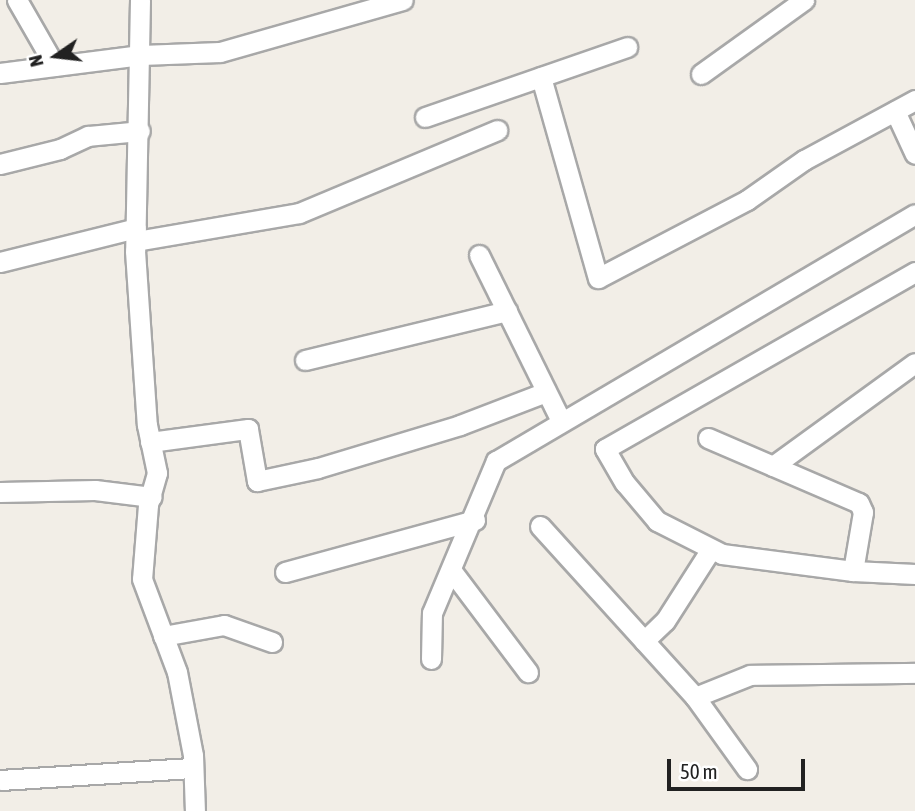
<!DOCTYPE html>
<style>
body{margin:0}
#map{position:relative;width:915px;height:811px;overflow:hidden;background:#f2eee7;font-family:"Asap Condensed",sans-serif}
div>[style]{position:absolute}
.roads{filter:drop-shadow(2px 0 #a8a8a8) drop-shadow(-2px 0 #a8a8a8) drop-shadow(0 2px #a8a8a8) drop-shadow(0 -2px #a8a8a8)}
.minor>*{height:19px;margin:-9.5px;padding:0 9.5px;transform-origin:9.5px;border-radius:9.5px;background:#fff}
span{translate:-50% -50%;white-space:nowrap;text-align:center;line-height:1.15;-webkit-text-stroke:5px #fff;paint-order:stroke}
.north{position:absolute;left:21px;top:21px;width:70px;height:70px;-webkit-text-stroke:5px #fff;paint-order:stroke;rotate:256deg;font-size:19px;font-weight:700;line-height:28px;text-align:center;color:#212121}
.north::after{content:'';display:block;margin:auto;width:24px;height:32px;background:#212121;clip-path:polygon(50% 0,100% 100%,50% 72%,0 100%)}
.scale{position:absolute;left:667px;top:759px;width:138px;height:32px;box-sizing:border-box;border:4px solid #212121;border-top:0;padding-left:9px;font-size:21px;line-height:24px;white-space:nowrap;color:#212121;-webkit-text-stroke:5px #fff;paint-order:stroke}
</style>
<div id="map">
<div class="roads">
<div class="minor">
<div style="left:17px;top:0;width:76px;rotate:60.1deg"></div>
<div style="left:140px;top:0;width:251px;rotate:91.1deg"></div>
<div style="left:135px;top:251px;width:174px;rotate:86.1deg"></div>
<div style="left:147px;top:425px;width:49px;rotate:78.2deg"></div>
<div style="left:157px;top:473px;width:33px;rotate:106deg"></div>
<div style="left:148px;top:505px;width:74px;rotate:94.6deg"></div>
<div style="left:142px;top:579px;width:99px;rotate:69.4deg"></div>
<div style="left:177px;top:672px;width:85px;rotate:79.1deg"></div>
<div style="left:193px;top:755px;width:56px;rotate:88deg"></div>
<div style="left:0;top:73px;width:142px;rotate:-7.3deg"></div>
<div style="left:141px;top:55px;width:79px;rotate:-2.2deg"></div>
<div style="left:220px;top:52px;width:190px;rotate:-15.9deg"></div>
<div style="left:701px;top:74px;width:127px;rotate:-35.7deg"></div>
<div style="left:541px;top:77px;width:209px;rotate:74.2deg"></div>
<div style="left:598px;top:278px;width:168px;rotate:-27.6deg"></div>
<div style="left:747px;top:200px;width:70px;rotate:-35.1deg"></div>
<div style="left:804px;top:160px;width:126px;rotate:-28.4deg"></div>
<div style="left:895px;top:111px;width:47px;rotate:65.1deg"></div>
<div style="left:425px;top:117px;width:214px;rotate:-19.1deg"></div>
<div style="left:0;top:164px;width:62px;rotate:-14deg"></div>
<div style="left:60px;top:149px;width:31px;rotate:-25deg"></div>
<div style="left:88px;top:136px;width:52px;rotate:-5.5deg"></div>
<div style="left:136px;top:241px;width:165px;rotate:-9.7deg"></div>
<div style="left:299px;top:213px;width:215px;rotate:-22.7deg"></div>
<div style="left:479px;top:255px;width:185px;rotate:63.7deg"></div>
<div style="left:0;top:262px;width:140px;rotate:-14deg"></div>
<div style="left:915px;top:272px;width:357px;rotate:150.3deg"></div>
<div style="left:605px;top:449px;width:39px;rotate:60deg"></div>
<div style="left:625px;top:483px;width:50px;rotate:49.9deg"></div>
<div style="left:657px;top:521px;width:73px;rotate:26.9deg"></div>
<div style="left:722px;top:554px;width:132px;rotate:7.4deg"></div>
<div style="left:853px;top:571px;width:62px;rotate:2.8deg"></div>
<div style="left:305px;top:360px;width:208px;rotate:-13.6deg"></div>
<div style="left:708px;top:438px;width:164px;rotate:23.3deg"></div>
<div style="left:859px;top:503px;width:10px;rotate:66deg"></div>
<div style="left:863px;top:512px;width:60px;rotate:99.6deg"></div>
<div style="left:150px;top:442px;width:99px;rotate:-7.6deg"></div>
<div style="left:248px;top:429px;width:53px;rotate:80.2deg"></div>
<div style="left:257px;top:481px;width:62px;rotate:-12deg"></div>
<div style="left:318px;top:468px;width:148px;rotate:-16.8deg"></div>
<div style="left:460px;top:425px;width:92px;rotate:-21deg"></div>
<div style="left:773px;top:466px;width:175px;rotate:-36deg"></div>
<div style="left:0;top:492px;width:95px;rotate:-1.2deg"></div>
<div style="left:95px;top:490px;width:57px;rotate:7deg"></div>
<div style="left:540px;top:526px;width:231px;rotate:47.8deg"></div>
<div style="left:695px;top:697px;width:89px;rotate:54.2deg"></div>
<div style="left:451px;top:570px;width:128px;rotate:53deg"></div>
<div style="left:285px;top:572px;width:197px;rotate:-15.3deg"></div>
<div style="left:163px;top:636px;width:62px;rotate:-10.2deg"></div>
<div style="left:224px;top:625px;width:51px;rotate:19.5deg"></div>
<div style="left:644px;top:641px;width:29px;rotate:-44deg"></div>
<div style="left:665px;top:621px;width:85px;rotate:-57.4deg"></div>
<div style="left:431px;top:659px;width:46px;rotate:-88.8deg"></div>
<div style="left:432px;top:613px;width:165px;rotate:-67.2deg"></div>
<div style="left:496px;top:461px;width:486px;rotate:-30.5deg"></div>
<div style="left:695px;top:697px;width:59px;rotate:-21.8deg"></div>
<div style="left:750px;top:675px;width:165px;rotate:-0.7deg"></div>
<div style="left:0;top:780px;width:193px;rotate:-3.6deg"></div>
</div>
</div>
<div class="north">N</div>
<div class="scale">50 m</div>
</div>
